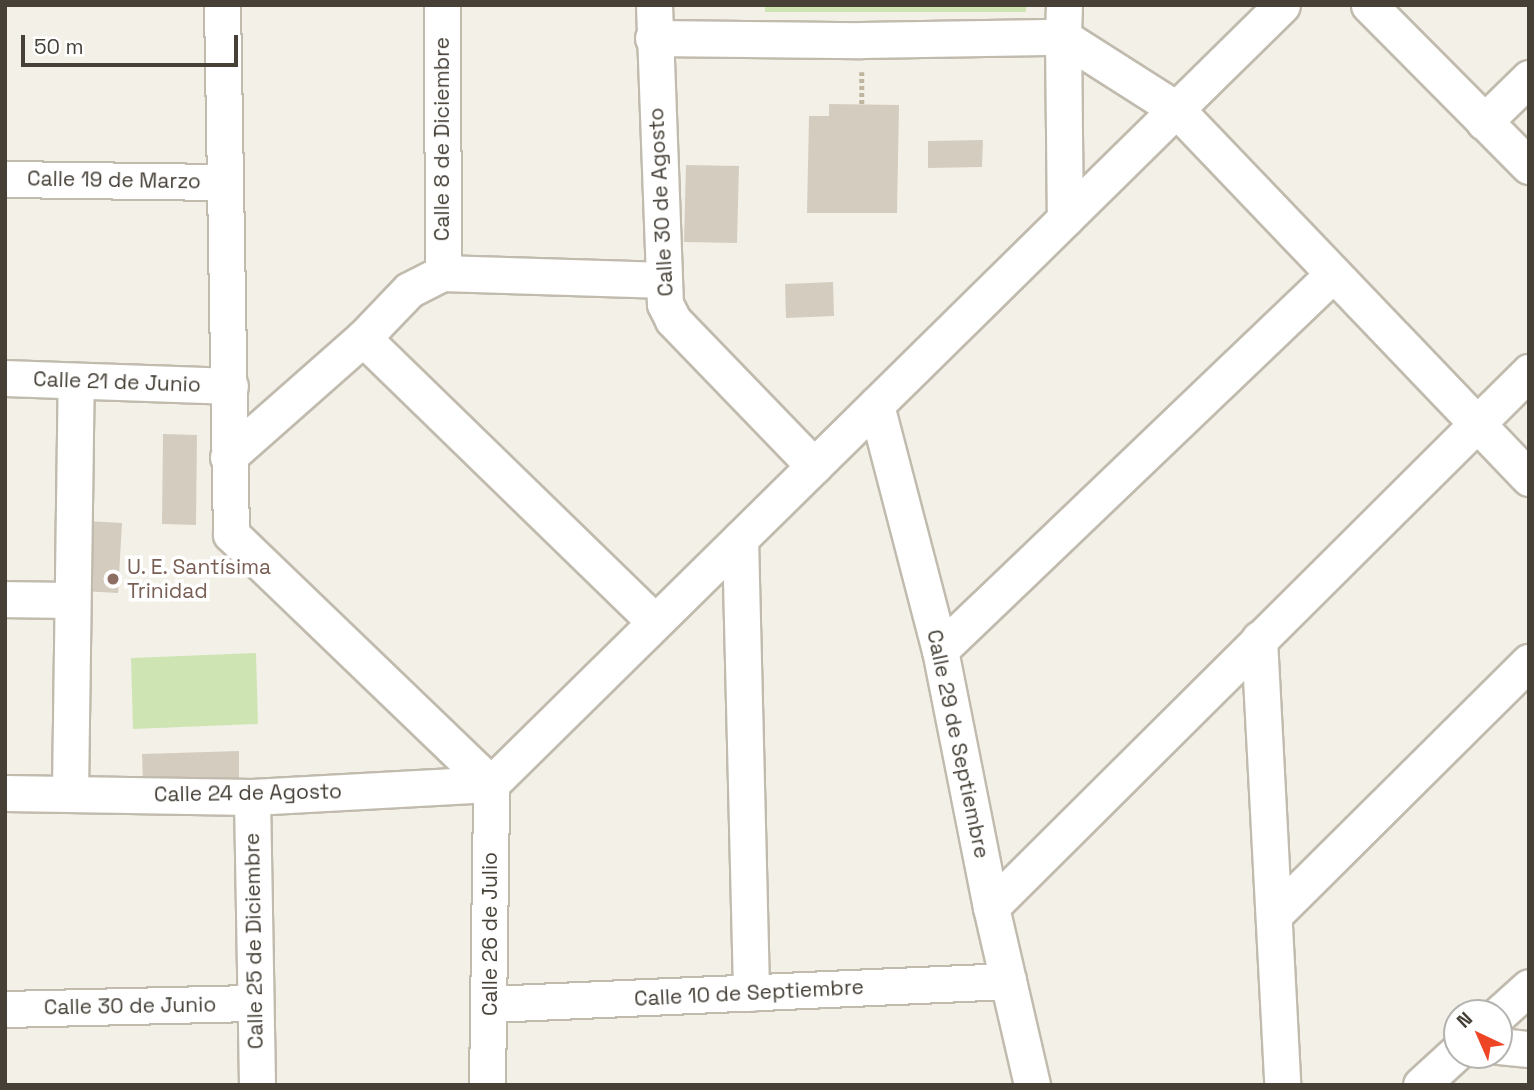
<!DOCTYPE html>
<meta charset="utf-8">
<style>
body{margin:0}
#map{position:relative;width:1534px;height:1090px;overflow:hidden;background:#f3f0e8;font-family:"Space Grotesk",sans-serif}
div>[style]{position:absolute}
.green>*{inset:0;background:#cee5b3}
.building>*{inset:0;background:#d4ccbe}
.path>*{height:4.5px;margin-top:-2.25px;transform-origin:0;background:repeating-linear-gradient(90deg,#bfb49d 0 3.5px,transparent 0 7px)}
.roads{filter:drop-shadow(2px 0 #c1bbae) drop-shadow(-2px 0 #c1bbae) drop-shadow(0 2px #c1bbae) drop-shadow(0 -2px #c1bbae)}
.street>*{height:35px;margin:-17.5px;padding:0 17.5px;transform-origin:17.5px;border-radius:17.5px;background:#fff}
.dots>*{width:19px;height:19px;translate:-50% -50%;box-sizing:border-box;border:4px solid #fff;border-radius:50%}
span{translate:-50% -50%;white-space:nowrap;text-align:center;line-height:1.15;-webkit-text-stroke:7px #fff;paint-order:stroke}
.street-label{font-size:21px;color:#464037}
.education-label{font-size:21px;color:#785e54}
.left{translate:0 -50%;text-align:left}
.frame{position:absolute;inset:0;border:7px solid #464037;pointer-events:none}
.north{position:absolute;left:1443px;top:999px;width:70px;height:70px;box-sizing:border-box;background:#fff;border:2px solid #b5b3af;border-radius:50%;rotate:316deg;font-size:19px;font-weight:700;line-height:28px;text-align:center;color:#464037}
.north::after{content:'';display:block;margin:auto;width:24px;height:32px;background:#ee4625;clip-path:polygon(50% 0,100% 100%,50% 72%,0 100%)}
.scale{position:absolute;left:21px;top:35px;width:217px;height:32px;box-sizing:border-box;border:4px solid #464037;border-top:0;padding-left:9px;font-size:21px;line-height:24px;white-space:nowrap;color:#464037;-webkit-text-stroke:5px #fff;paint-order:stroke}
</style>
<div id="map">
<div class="green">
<div style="clip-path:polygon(765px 5px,1026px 5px,1026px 12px,765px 12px)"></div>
<div style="clip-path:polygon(256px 653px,258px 724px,133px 729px,131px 658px)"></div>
</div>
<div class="building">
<div style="clip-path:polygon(829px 104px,899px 105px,897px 213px,807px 213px,809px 116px,829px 116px)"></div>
<div style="clip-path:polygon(983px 140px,982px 167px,928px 168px,928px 141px)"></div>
<div style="clip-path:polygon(686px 165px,739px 166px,737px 243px,684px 242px)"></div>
<div style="clip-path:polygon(833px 282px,834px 316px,786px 318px,785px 284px)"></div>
<div style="clip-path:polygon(163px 434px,197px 435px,196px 525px,162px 524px)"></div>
<div style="clip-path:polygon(86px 521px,122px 523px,118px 593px,82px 591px)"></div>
<div style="clip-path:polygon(239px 751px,239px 781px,143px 784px,142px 754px)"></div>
</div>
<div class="path">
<div style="left:862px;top:72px;width:32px;rotate:90deg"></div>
</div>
<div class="roads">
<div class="street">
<div style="left:222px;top:5px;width:529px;rotate:89.03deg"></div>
<div style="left:231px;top:534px;width:361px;rotate:43.9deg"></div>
<div style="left:442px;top:5px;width:268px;rotate:89.8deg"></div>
<div style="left:654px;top:5px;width:299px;rotate:87.9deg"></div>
<div style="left:665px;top:304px;width:18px;rotate:63deg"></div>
<div style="left:673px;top:320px;width:203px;rotate:46deg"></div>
<div style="left:1064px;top:5px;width:32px;rotate:92deg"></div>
<div style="left:1063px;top:37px;width:134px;rotate:32.5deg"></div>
<div style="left:1176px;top:109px;width:511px;rotate:46.27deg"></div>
<div style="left:1369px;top:5px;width:227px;rotate:45.2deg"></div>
<div style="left:653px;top:38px;width:208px;rotate:0.6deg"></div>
<div style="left:861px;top:40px;width:202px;rotate:-0.9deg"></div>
<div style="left:1063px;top:37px;width:182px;rotate:89.4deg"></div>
<div style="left:1484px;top:122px;width:63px;rotate:-44.4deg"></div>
<div style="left:5px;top:179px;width:218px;rotate:0.8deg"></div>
<div style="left:363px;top:338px;width:407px;rotate:44.2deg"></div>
<div style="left:5px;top:378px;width:225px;rotate:2deg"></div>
<div style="left:876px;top:405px;width:253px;rotate:75.4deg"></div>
<div style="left:940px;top:650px;width:262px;rotate:78.8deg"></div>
<div style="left:991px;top:907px;width:183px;rotate:77deg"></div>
<div style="left:228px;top:457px;width:180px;rotate:-41.4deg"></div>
<div style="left:363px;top:338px;width:66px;rotate:-46.2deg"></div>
<div style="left:409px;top:290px;width:38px;rotate:-27deg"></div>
<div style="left:443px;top:273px;width:221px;rotate:1.8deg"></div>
<div style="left:740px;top:539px;width:454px;rotate:88.6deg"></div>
<div style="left:5px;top:599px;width:67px;rotate:0.9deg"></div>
<div style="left:1259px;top:639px;width:447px;rotate:87deg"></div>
<div style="left:940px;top:650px;width:542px;rotate:-43.73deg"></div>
<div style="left:491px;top:784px;width:1110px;rotate:-44.56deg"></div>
<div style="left:70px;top:792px;width:411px;rotate:-89.2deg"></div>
<div style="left:5px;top:793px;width:247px;rotate:0.9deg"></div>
<div style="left:252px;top:797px;width:239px;rotate:-3.1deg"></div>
<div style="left:252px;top:797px;width:288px;rotate:89deg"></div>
<div style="left:991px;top:907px;width:759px;rotate:-44.84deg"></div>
<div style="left:1275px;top:914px;width:358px;rotate:-44.8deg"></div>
<div style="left:490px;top:1004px;width:519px;rotate:-2.54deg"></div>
<div style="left:5px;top:1009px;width:250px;rotate:-1.4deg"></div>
<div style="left:1499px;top:1014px;width:40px;rotate:-42deg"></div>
<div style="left:1499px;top:1046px;width:30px;rotate:6deg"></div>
<div style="left:487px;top:1085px;width:301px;rotate:-89.2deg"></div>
<div style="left:1421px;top:1085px;width:49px;rotate:-42.5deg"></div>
</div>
</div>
<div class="dots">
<div style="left:113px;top:579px;background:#8d6e63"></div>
</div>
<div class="street-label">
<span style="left:442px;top:139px;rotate:-90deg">Calle 8 de Diciembre</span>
<span style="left:114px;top:180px;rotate:1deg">Calle 19 de Marzo</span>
<span style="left:661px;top:202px;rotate:-93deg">Calle 30 de Agosto</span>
<span style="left:117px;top:382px;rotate:2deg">Calle 21 de Junio</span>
<span style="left:958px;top:744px;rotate:78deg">Calle 29 de Septiembre</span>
<span style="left:248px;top:793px;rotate:-1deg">Calle 24 de Agosto</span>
<span style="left:490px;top:934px;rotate:-90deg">Calle 26 de Julio</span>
<span style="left:254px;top:941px;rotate:-91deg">Calle 25 de Diciembre</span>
<span style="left:749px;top:993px;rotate:-3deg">Calle 10 de Septiembre</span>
<span style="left:130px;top:1006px;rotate:-1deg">Calle 30 de Junio</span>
</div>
<div class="education-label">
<span class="left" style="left:127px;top:579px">U. E. Santísima<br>Trinidad</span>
</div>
<div class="frame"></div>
<div class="north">N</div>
<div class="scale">50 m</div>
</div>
